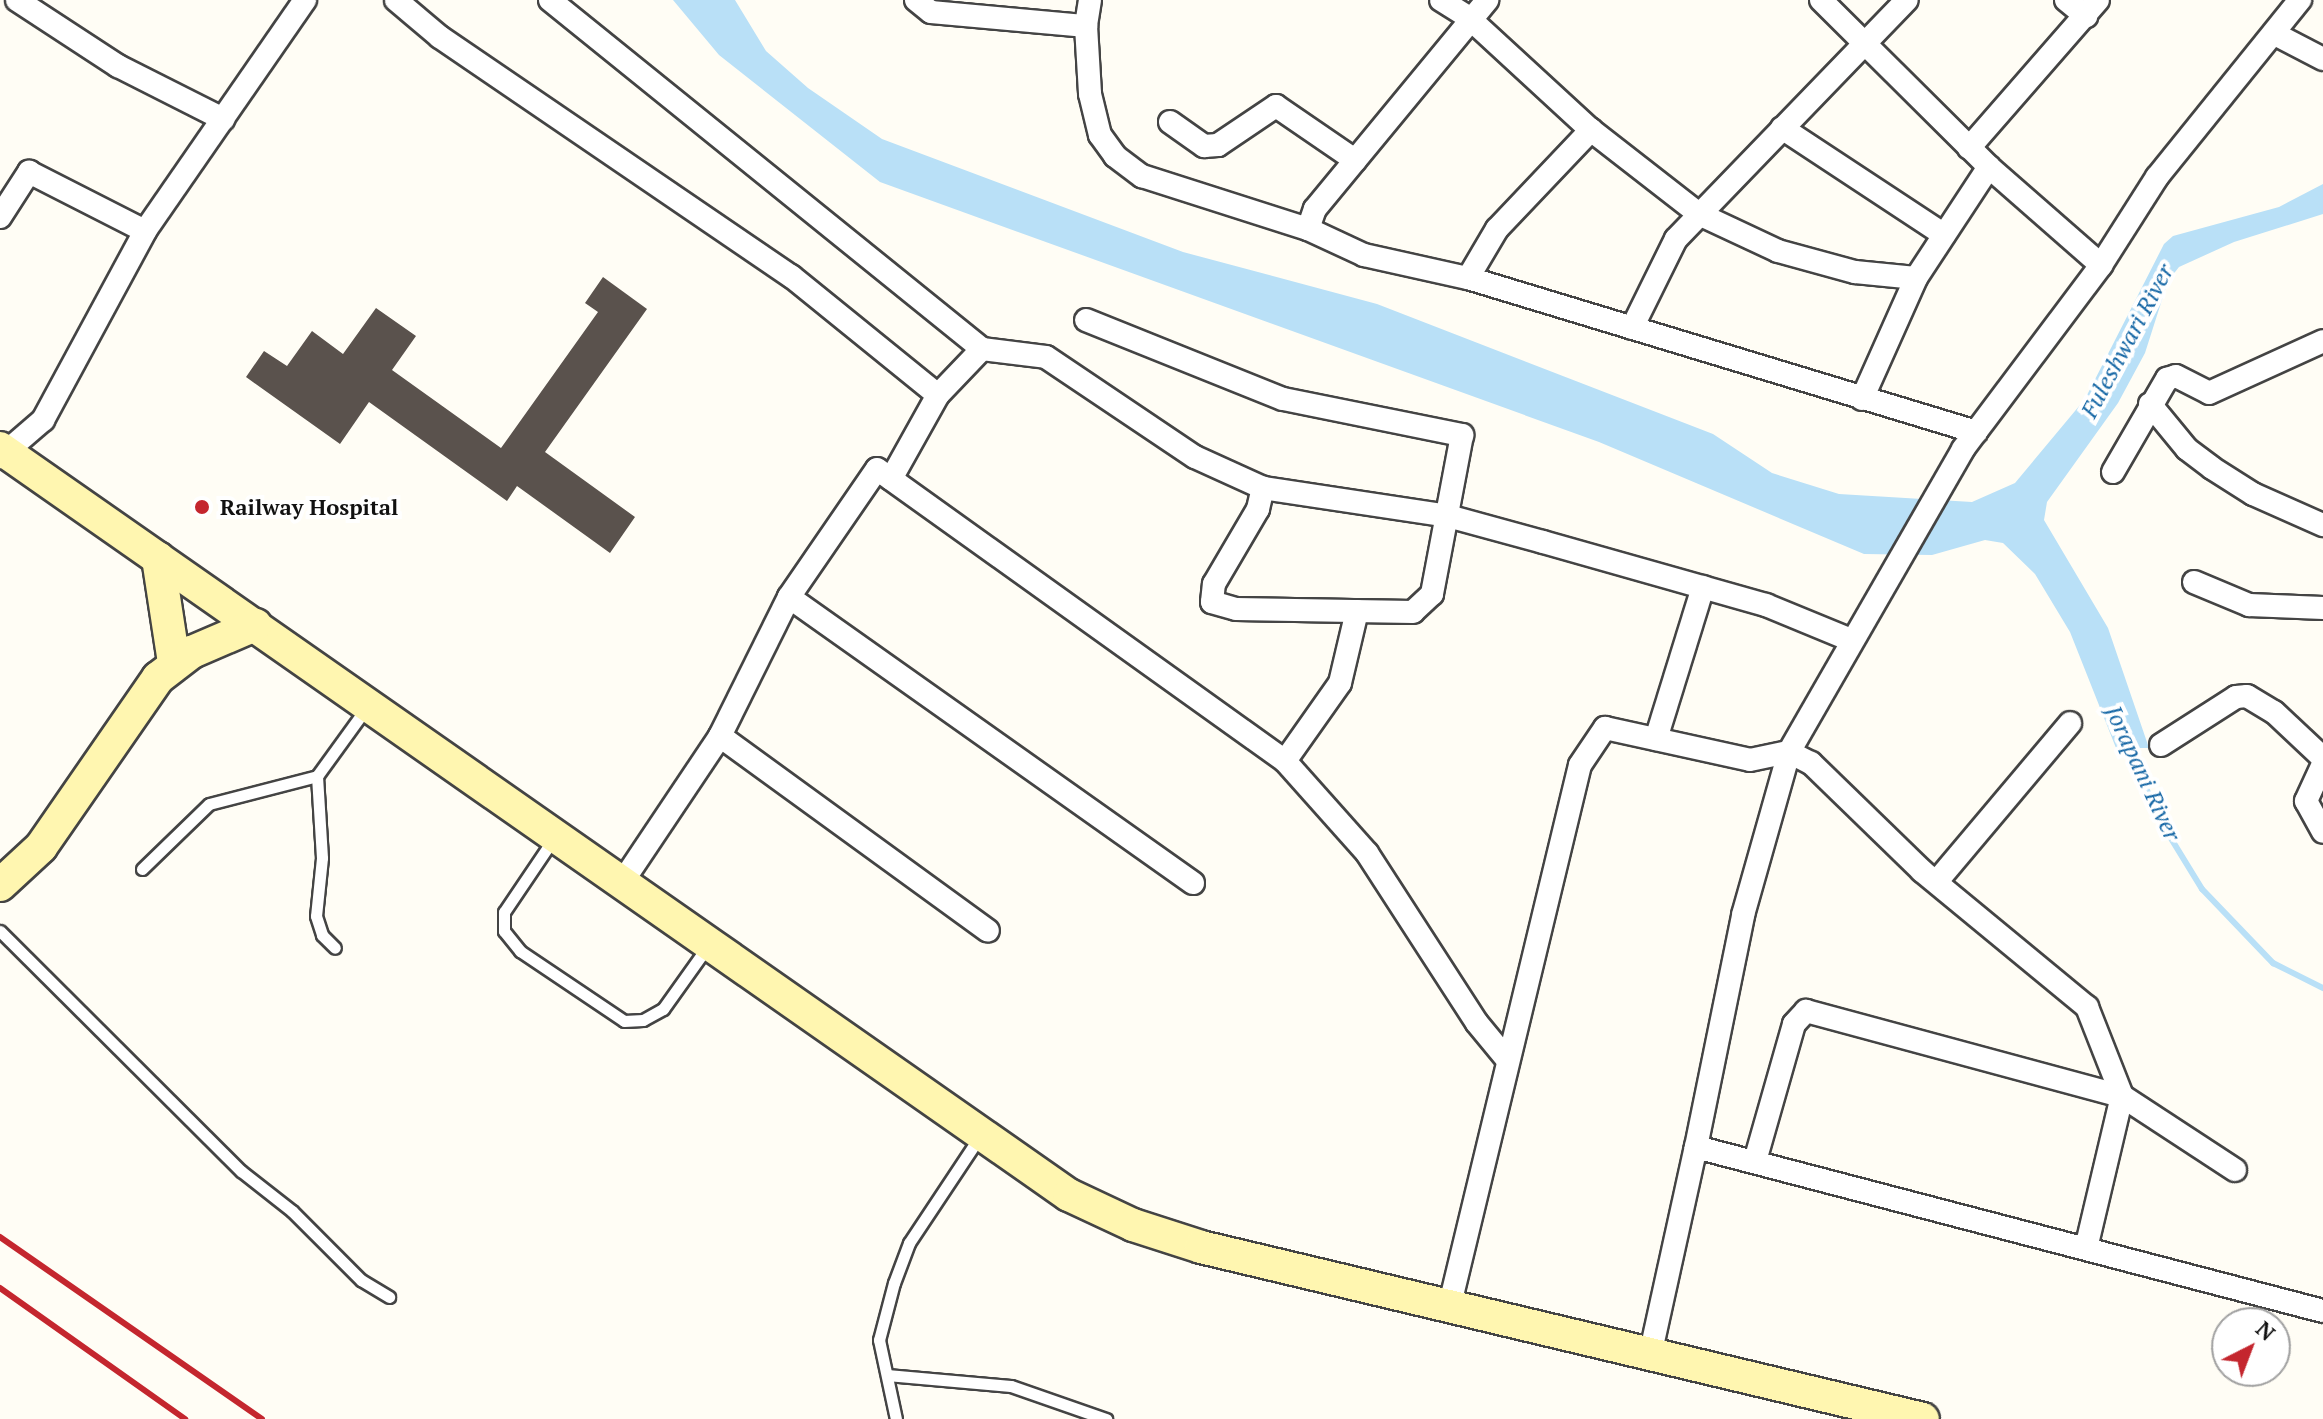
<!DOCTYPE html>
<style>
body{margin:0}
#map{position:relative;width:2323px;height:1419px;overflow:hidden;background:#fffdf5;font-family:"PT Serif",serif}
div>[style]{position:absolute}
.water>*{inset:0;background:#b9e0f7}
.stream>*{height:6px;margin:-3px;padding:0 3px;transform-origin:3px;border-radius:3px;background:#b9e0f7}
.building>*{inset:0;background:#5a524d}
.roads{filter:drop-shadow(2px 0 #444) drop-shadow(-2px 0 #444) drop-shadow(0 2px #444) drop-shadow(0 -2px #444)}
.lane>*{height:11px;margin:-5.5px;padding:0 5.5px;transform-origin:5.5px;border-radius:5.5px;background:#fff}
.street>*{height:22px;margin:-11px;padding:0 11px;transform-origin:11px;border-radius:11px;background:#fff}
.secondary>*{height:32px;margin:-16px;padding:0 16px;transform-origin:16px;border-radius:16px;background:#fff6b0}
.rail>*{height:6px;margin:-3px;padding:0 3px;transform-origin:3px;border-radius:3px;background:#c4262e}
.dots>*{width:22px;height:22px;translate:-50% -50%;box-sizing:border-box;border:4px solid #fff;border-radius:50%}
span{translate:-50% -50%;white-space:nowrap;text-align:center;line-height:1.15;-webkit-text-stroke:8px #fff;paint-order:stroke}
.poi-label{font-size:22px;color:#111;font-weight:700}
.left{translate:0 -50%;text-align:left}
.water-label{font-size:24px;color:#1768a6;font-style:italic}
.north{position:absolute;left:2211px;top:1307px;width:80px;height:80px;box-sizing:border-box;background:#fff;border:2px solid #a0a0a0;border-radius:50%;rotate:42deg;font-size:22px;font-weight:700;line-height:32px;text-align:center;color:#111}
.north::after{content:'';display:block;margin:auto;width:28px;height:36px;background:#c4262e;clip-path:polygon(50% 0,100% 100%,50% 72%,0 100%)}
</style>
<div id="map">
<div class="water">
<div style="clip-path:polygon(673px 0,735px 0,766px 51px,808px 88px,882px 139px,1183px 252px,1377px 304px,1713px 434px,1772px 473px,1839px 494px,1972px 502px,2015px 483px,2085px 399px,2164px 244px,2173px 236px,2279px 207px,2323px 184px,2323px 214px,2234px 242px,2179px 267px,2168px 281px,2145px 353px,2118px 403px,2047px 502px,2044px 520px,2108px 628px,2149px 748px,2116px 748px,2070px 632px,2035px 574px,2003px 543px,1985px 540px,1932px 555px,1864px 554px,1599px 442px,880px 182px,719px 55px)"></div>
</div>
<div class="stream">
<div style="left:2125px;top:743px;width:93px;rotate:65.1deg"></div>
<div style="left:2164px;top:827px;width:73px;rotate:58.5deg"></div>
<div style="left:2202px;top:889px;width:103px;rotate:46.2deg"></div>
<div style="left:2273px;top:963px;width:56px;rotate:26.6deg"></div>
</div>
<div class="building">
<div style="clip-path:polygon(603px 277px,647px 309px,545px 452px,635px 517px,610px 553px,517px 486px,507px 501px,369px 402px,340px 444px,246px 377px,264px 351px,287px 366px,312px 331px,343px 354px,376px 308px,416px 336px,392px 370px,501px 448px,598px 312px,585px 303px)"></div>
</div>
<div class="roads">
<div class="lane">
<div style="left:317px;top:776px;width:82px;rotate:86.5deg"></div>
<div style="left:322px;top:858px;width:58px;rotate:95.9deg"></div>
<div style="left:316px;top:916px;width:20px;rotate:72deg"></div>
<div style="left:322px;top:935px;width:18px;rotate:45deg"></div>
<div style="left:554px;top:838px;width:89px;rotate:124deg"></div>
<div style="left:504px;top:912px;width:19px;rotate:90deg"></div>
<div style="left:504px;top:931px;width:26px;rotate:51deg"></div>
<div style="left:520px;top:951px;width:125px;rotate:33.9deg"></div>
<div style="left:624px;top:1021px;width:19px;rotate:-3deg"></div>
<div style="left:643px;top:1020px;width:23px;rotate:-29deg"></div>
<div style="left:663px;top:1009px;width:77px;rotate:-54.5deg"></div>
<div style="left:142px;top:869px;width:93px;rotate:-44.1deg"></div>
<div style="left:209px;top:804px;width:112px;rotate:-14.5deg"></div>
<div style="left:317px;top:776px;width:85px;rotate:-54.1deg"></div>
<div style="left:0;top:931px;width:340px;rotate:44.9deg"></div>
<div style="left:241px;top:1171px;width:65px;rotate:38.1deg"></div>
<div style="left:292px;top:1211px;width:98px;rotate:45deg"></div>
<div style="left:361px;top:1280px;width:33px;rotate:31deg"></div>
<div style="left:887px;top:1375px;width:124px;rotate:5.1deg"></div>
<div style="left:1011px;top:1386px;width:101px;rotate:19.2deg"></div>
<div style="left:896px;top:1419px;width:81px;rotate:-102.1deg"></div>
<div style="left:879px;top:1340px;width:59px;rotate:-75.3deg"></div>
<div style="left:894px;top:1283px;width:43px;rotate:-69.4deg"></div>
<div style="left:909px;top:1243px;width:128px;rotate:-56.4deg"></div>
</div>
<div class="street">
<div style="left:17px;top:0;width:121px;rotate:33.2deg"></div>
<div style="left:118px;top:66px;width:118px;rotate:26.8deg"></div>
<div style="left:396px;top:0;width:57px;rotate:40.1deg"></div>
<div style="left:440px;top:37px;width:425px;rotate:34.3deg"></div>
<div style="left:791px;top:276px;width:189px;rotate:39deg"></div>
<div style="left:550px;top:0;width:555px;rotate:38.93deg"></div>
<div style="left:982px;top:349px;width:64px;rotate:7.1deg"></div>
<div style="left:1046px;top:357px;width:179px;rotate:33.9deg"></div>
<div style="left:1195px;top:457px;width:75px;rotate:24.5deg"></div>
<div style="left:1263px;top:488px;width:187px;rotate:8.6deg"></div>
<div style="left:1448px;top:516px;width:98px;rotate:15.3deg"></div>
<div style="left:1543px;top:542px;width:232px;rotate:15.8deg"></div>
<div style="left:1766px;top:605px;width:92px;rotate:22.4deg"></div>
<div style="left:916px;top:0;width:19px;rotate:39deg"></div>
<div style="left:931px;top:12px;width:156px;rotate:5.2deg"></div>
<div style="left:1090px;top:0;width:26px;rotate:99deg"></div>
<div style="left:1086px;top:26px;width:68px;rotate:86.6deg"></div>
<div style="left:1090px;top:94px;width:42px;rotate:76.3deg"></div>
<div style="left:1100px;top:135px;width:26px;rotate:54deg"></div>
<div style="left:1115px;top:156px;width:34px;rotate:37deg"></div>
<div style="left:1142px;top:176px;width:174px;rotate:17.7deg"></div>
<div style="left:1308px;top:229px;width:62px;rotate:24.9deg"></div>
<div style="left:1364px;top:255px;width:107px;rotate:12.5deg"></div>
<div style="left:1468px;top:278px;width:531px;rotate:16.86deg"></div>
<div style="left:1441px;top:0;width:32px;rotate:32deg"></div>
<div style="left:1468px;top:17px;width:167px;rotate:42.6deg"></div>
<div style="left:1591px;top:130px;width:137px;rotate:37.9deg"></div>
<div style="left:1699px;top:214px;width:87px;rotate:25.1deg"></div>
<div style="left:1778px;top:251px;width:80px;rotate:15.3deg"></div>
<div style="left:1855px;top:272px;width:61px;rotate:5.6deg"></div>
<div style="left:1821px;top:0;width:237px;rotate:44.8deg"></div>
<div style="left:1989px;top:167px;width:149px;rotate:41.2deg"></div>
<div style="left:2066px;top:0;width:26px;rotate:39deg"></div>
<div style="left:2275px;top:34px;width:54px;rotate:27.5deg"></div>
<div style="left:1170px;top:122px;width:42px;rotate:35.2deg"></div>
<div style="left:1204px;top:146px;width:14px;rotate:-4deg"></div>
<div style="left:1218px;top:145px;width:70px;rotate:-33.9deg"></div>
<div style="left:1276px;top:106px;width:96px;rotate:34.4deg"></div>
<div style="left:1782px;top:128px;width:194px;rotate:33.4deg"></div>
<div style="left:1969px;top:148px;width:196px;rotate:-48.9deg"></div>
<div style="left:0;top:217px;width:54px;rotate:-57.2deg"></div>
<div style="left:29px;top:172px;width:130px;rotate:27deg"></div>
<div style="left:1308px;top:229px;width:21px;rotate:-71deg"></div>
<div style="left:1315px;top:209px;width:271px;rotate:-50.5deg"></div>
<div style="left:1468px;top:278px;width:57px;rotate:-59.4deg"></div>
<div style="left:1497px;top:229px;width:137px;rotate:-46.5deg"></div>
<div style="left:1086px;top:320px;width:212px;rotate:21.9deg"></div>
<div style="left:1283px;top:399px;width:183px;rotate:11.4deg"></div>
<div style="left:1462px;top:435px;width:162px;rotate:100.7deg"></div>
<div style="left:1432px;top:594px;width:26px;rotate:137deg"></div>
<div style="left:1413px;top:612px;width:177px;rotate:-179deg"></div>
<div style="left:1236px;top:609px;width:25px;rotate:-164deg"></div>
<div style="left:1212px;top:602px;width:18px;rotate:-84deg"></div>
<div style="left:1214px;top:584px;width:87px;rotate:-59.6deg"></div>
<div style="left:1258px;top:509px;width:22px;rotate:-77deg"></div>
<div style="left:1632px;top:328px;width:99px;rotate:-63.7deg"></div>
<div style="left:1676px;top:239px;width:332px;rotate:-46deg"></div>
<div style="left:1862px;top:399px;width:133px;rotate:-65.9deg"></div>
<div style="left:1916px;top:278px;width:133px;rotate:-56.7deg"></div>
<div style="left:2150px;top:404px;width:58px;rotate:50.6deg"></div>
<div style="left:2187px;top:449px;width:31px;rotate:37deg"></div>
<div style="left:2212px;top:468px;width:49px;rotate:32.4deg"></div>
<div style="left:2253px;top:494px;width:77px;rotate:23.9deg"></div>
<div style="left:0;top:457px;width:57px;rotate:-40.7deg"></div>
<div style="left:43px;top:420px;width:215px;rotate:-61.6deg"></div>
<div style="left:145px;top:231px;width:281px;rotate:-55.3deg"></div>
<div style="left:2113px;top:472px;width:108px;rotate:-59.9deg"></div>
<div style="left:2167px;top:379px;width:9px;rotate:-18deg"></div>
<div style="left:2176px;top:376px;width:37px;rotate:27deg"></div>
<div style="left:2209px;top:393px;width:125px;rotate:-24.5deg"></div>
<div style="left:891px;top:479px;width:96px;rotate:-60.8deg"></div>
<div style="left:938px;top:395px;width:64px;rotate:-46.3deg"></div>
<div style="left:2194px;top:582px;width:60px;rotate:22.7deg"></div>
<div style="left:2249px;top:605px;width:74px;rotate:2.3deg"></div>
<div style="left:789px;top:597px;width:495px;rotate:35.3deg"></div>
<div style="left:720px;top:736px;width:331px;rotate:36deg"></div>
<div style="left:1656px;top:739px;width:159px;rotate:-72.8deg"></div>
<div style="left:2161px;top:745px;width:89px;rotate:-32.6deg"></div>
<div style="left:2236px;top:697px;width:11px;rotate:-5deg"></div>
<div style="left:2247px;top:696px;width:31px;rotate:31deg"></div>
<div style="left:2274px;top:712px;width:67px;rotate:43.2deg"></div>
<div style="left:1285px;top:761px;width:95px;rotate:-54.8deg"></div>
<div style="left:1340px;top:683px;width:74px;rotate:-76.7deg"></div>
<div style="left:2323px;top:764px;width:41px;rotate:114.7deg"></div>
<div style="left:2306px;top:801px;width:35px;rotate:61deg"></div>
<div style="left:1938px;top:880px;width:205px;rotate:-49.9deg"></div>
<div style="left:623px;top:881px;width:174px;rotate:-56.2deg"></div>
<div style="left:720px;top:736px;width:155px;rotate:-63.6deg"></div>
<div style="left:789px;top:597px;width:155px;rotate:-55.5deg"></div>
<div style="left:877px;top:469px;width:502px;rotate:35.59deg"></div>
<div style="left:1285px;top:761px;width:123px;rotate:48.3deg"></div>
<div style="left:1367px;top:853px;width:202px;rotate:57.1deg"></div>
<div style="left:1477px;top:1023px;width:45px;rotate:50.4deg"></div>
<div style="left:1696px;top:1147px;width:237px;rotate:-78.5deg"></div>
<div style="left:1743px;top:915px;width:169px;rotate:-74.2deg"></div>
<div style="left:1789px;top:752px;width:349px;rotate:-60.1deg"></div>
<div style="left:1963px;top:449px;width:230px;rotate:-53.1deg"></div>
<div style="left:2101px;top:265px;width:104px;rotate:-57.5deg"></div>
<div style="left:2157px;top:177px;width:228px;rotate:-51.1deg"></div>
<div style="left:1755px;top:1161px;width:142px;rotate:-74.1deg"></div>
<div style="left:1794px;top:1024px;width:18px;rotate:-47deg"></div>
<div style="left:1806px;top:1011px;width:327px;rotate:15.1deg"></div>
<div style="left:2122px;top:1096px;width:156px;rotate:103.3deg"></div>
<div style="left:1450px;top:1304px;width:554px;rotate:-76.44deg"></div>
<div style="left:1580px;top:765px;width:45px;rotate:-56deg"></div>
<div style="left:1605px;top:728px;width:148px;rotate:12.4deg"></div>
<div style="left:1750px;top:760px;width:40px;rotate:-12deg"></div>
<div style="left:1789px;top:752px;width:25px;rotate:27deg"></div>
<div style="left:1811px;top:763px;width:155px;rotate:44.2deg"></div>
<div style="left:1922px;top:871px;width:214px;rotate:39.5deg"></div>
<div style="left:2087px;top:1007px;width:96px;rotate:68.5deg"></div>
<div style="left:2122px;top:1096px;width:135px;rotate:33.2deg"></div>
<div style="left:1651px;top:1351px;width:209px;rotate:-77.6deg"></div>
<div style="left:1696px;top:1147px;width:648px;rotate:14.66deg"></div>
</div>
<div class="secondary">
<div style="left:0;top:448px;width:1304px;rotate:34.95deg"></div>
<div style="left:1069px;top:1195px;width:71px;rotate:25.1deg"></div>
<div style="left:1133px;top:1225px;width:71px;rotate:17.9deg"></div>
<div style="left:1201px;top:1247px;width:742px;rotate:13.4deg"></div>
<div style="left:158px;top:558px;width:106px;rotate:81.3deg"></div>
<div style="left:0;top:885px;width:56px;rotate:-42.8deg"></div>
<div style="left:41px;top:847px;width:206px;rotate:-55.3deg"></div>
<div style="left:158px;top:678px;width:43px;rotate:-37.4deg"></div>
<div style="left:192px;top:652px;width:69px;rotate:-23.2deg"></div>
</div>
</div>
<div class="rail">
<div style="left:0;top:1237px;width:319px;rotate:34.8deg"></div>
<div style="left:0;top:1288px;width:227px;rotate:35.3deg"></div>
</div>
<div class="dots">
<div style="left:202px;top:507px;background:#c4262e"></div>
</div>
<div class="poi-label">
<span class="left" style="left:220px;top:507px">Railway Hospital</span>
</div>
<div class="water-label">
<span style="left:2127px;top:341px;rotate:-62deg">Fuleshwari River</span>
<span style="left:2143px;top:773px;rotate:65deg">Jorapani River</span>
</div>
<div class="north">N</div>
</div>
